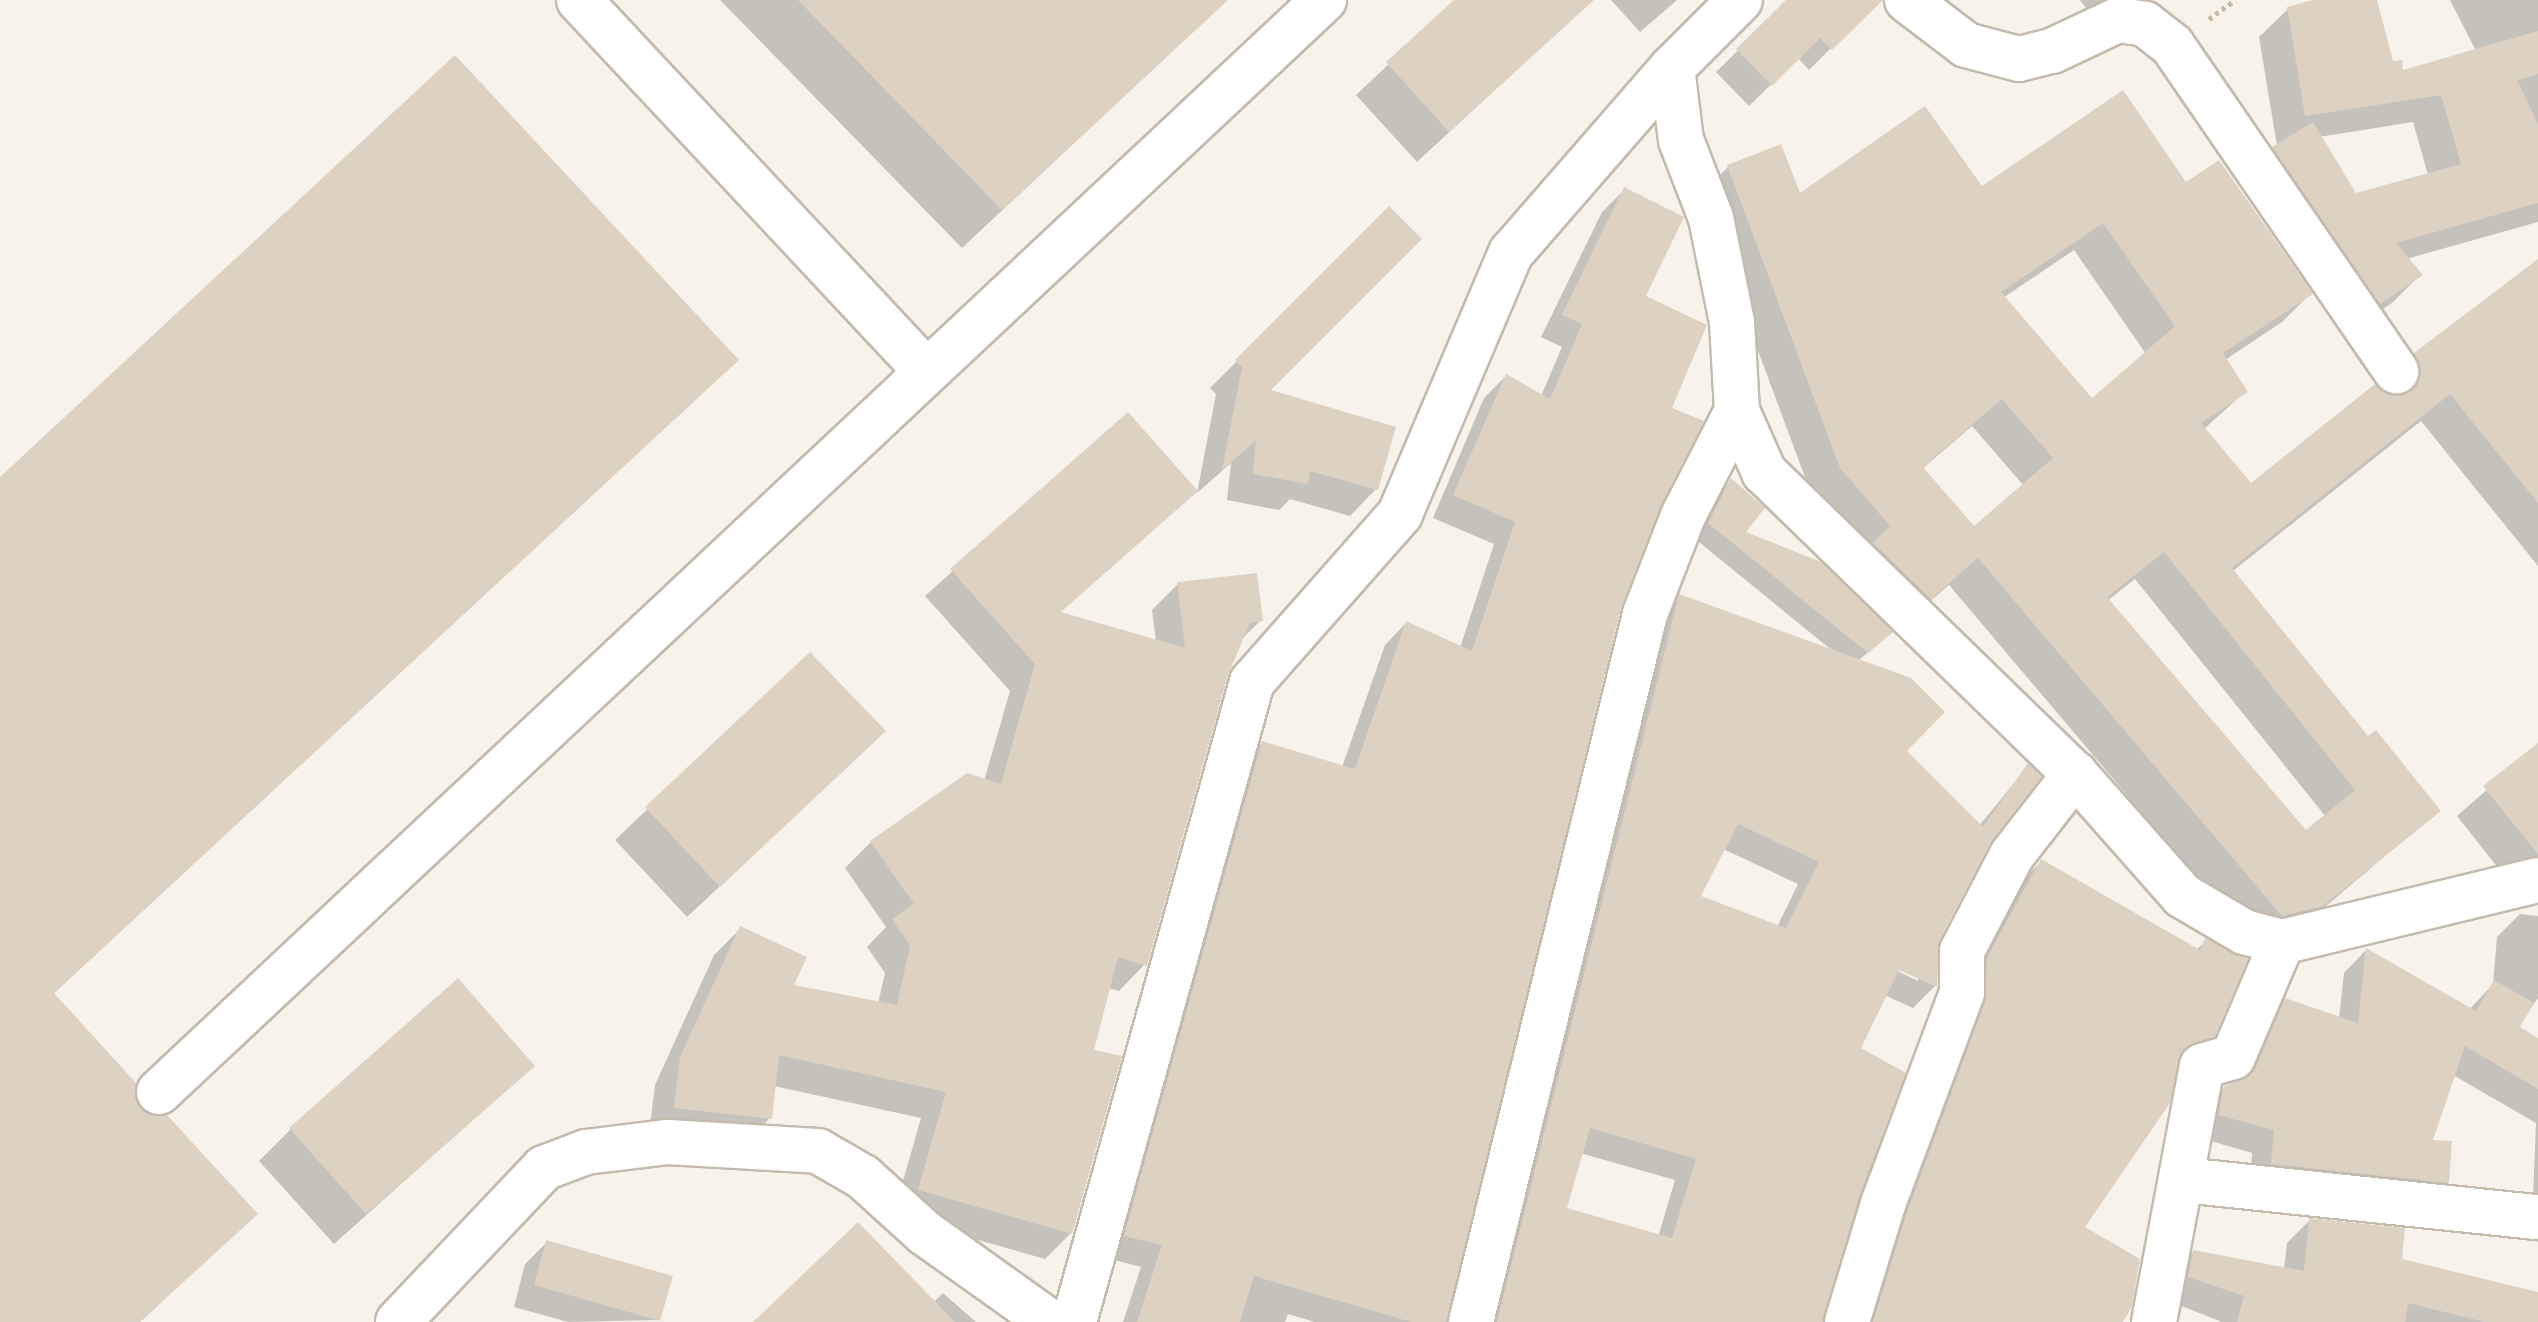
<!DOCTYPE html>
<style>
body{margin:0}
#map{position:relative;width:2538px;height:1322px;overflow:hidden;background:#f7f3eb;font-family:"Nunito Sans",sans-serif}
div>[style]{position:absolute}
.shadow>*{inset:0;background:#0003}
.building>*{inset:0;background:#ddd2c2}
.path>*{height:5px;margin-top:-2.5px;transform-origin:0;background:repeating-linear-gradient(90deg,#c7b79c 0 4px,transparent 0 8px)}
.roads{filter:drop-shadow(2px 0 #c3bbac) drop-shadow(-2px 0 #c3bbac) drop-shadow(0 2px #c3bbac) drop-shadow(0 -2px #c3bbac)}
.minor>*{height:44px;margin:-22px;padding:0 22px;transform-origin:22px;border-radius:22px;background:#fff}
span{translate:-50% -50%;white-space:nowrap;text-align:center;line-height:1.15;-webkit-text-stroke:6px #fff;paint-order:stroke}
</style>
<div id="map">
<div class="shadow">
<div style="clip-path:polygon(720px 0,1227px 0,962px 248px)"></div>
<div style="clip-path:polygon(1457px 0,1592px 0,1417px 162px,1356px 95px)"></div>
<div style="clip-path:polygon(1611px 0,1677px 0,1640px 32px)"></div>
<div style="clip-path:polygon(1789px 0,1863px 0,1871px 8px,1809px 70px,1798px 58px,1749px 106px,1716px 72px)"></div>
<div style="clip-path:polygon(2080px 0,2135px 0,2105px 22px,2095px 20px)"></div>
<div style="clip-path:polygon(evenodd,2321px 0,2375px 0,2391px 63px,2402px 72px,2476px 51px,2450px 0,2538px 0,2538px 222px,2406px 259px,2420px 275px,2392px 303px,2351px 330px,2245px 176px,2277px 146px,2259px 37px,2288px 9px,2321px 0,2413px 122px,2428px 175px,2356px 196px,2319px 137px,2413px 122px)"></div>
<div style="clip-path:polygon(evenodd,1728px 167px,1799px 196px,2186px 185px,2310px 294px,2282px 322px,2225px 360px,2246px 391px,2204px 429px,2251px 486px,2392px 395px,2386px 383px,2415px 354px,2538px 262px,2538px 566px,2421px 421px,2233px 571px,2368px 739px,2438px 811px,2293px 934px,2253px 944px,1949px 585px,1901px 626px,1812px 496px,1700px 195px,1728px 167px,2074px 250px,2146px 354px,2092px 400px,2003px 298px,2074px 250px,1728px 167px,1972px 426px,2024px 486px,1974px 529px,1922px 469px,1972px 426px,1728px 167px,2135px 579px,2326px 817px,2306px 833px,2107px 601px,2135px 579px)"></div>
<div style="clip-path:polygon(1624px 190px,1669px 409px,1659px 504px,1619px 607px,1447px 1322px,1315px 1322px,1288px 1314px,1285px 1322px,1123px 1322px,1141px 1267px,1103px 1257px,1240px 765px,1262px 743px,1342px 767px,1385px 645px,1406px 623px,1460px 648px,1494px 544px,1433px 518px,1484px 398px,1506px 376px,1541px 396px,1562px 347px,1541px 337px,1602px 212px)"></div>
<div style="clip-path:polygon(1389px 209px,1267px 391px,1376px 489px,1350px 516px,1290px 499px,1279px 510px,1227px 500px,1231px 463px,1197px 493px,1216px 394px,1210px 388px)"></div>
<div style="clip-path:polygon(696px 399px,53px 994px,138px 1110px,255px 1214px,140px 1322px,0 1322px,0 479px)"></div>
<div style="clip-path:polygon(1128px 415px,1196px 491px,1059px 613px,1156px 642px,1152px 610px,1178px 584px,1261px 620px,1239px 642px,1226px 675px,1145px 964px,1119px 991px,1108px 988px,1092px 1051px,1071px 1233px,1045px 1259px,893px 1216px,921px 1118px,774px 1086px,770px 1118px,744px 1144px,649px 1134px,655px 1085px,714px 955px,740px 929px,792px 986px,878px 1004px,885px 973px,867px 947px,886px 927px,845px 868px,871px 842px,984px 781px,1010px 691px,925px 596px)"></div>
<div style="clip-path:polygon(evenodd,1731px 481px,1742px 533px,1875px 646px,1858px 661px,1904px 751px,1979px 826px,2028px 766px,1938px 939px,1935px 986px,1913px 1008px,1884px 995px,1859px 1049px,1903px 1074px,1821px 1315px,1823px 1322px,1481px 1322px,1658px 619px,1680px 597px,1834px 652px,1694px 538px,1717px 495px,1731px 481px,1723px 849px,1798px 884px,1777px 927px,1699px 897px,1723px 849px,1731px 481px,1890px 964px,1918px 976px,1918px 981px,1889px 967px,1890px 964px,1731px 481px,1580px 1153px,1675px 1180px,1658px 1237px,1564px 1209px,1580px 1153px)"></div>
<div style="clip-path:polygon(810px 655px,851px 763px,687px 917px,615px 840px)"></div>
<div style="clip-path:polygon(2538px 745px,2538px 861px,2510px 883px,2457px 816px)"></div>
<div style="clip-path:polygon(2041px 862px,2196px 950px,2206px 941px,2213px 1035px,2178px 1063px,2082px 1228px,2120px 1322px,1859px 1322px,1966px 981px,2019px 883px)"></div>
<div style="clip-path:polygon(2520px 914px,2538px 916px,2538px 998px,2517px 1028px,2538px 1041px,2538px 1230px,2532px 1222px,2536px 1123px,2453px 1075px,2430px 1142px,2447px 1182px,2424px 1204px,2250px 1186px,2252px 1153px,2197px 1137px,2202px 1111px,2225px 1087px,2238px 1083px,2263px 1023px,2286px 1000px,2339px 1018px,2344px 973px,2366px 950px,2469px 1010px,2493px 984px,2497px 937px)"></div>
<div style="clip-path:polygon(533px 1066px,334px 1244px,259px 1161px,291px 1129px)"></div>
<div style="clip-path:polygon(2310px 1220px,2400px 1260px,2538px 1294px,2538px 1322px,2222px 1322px,2166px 1300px,2171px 1274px,2194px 1252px,2284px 1269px,2287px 1243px)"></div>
<div style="clip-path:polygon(547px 1242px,659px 1320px,568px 1322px,514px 1307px,525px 1264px)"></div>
<div style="clip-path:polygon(943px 1293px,976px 1322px,913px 1322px)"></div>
</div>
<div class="building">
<div style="clip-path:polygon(798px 0,1228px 0,1002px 210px)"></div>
<div style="clip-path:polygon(1454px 0,1594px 0,1449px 132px,1386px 62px)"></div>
<div style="clip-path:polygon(1786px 0,1883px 0,1832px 50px,1820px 38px,1772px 86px,1736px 49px)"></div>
<div style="clip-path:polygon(2313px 0,2377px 0,2393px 61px,2402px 60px,2403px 70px,2538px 31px,2538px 74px,2517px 80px,2538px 124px,2538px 203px,2396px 243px,2423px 275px,2380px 304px,2272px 147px,2313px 122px,2356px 193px,2461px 164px,2441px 95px,2305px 116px,2287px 7px)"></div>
<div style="clip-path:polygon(455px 55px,739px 360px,54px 993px,136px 1083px,140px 1108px,153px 1116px,167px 1115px,258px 1214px,140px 1322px,0 1322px,0 477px)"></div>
<div style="clip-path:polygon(evenodd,2123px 90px,2186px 182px,2219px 160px,2313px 294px,2223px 353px,2248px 392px,2201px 423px,2251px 483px,2375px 384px,2386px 394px,2411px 391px,2421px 370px,2414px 353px,2538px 259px,2538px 503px,2450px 394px,2232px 568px,2368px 736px,2376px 730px,2441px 811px,2323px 906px,2282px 916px,1978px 558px,1931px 599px,1873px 543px,1890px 526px,1840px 468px,1727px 165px,1781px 144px,1800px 193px,1925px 106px,1982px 186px,2123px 90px,2103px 223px,2175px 326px,2092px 398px,2001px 292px,2103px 223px,2123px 90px,2002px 399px,2053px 458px,1974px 526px,1923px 467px,2002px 399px,2123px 90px,2164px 552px,2355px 790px,2306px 830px,2107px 597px,2164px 552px)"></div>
<div style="clip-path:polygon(1624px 187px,1684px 217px,1646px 296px,1707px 325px,1672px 408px,1704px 421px,1661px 505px,1621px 608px,1447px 1322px,1411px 1322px,1254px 1276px,1240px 1322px,1137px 1322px,1162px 1245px,1124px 1236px,1262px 741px,1355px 769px,1406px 621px,1472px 651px,1515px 522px,1453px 495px,1506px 374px,1550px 399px,1582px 324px,1562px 315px)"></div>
<div style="clip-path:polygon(1389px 206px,1422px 239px,1271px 390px,1396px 427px,1378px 490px,1310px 471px,1308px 484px,1253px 474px,1256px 440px,1222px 470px,1242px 367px,1235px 360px)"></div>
<div style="clip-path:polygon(1128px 412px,1198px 491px,1061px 612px,1185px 648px,1177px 582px,1257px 573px,1263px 621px,1250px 623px,1228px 675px,1147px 966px,1118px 957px,1094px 1050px,1122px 1056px,1072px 1234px,918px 1190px,946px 1092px,779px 1055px,772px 1119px,674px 1108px,680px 1057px,740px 926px,807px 957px,794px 985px,897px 1005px,910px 946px,892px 919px,914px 904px,870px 841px,967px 773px,1001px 784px,1035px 664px,950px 569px)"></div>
<div style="clip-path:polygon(1731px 478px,1765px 508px,1746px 532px,1821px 562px,1893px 632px,1868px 653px,1708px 523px)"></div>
<div style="clip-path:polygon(evenodd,1679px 594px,1911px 678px,1945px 712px,1907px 751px,1983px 827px,2028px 763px,2042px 776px,1990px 843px,1940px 939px,1937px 987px,1899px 970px,1861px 1048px,1906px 1073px,1859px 1197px,1823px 1322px,1497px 1322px,1679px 594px,1738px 824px,1819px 862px,1786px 928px,1701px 896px,1738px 824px,1679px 594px,1590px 1128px,1696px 1159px,1672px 1238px,1567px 1208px,1590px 1128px)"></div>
<div style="clip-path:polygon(810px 652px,886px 731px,720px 887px,645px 807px)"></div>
<div style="clip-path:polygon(2538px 743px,2538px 854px,2483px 786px)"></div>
<div style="clip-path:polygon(2041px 859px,2200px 950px,2205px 938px,2248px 959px,2215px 1036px,2183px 1050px,2170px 1103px,2085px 1227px,2140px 1259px,2132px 1306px,2123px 1322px,1873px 1322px,1907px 1212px,1985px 1002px,1987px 957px)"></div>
<div style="clip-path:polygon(2366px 948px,2476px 1011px,2494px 980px,2534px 1003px,2520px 1027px,2538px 1038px,2538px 1089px,2465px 1046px,2433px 1140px,2452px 1141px,2449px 1183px,2271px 1164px,2274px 1130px,2218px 1115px,2224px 1086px,2249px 1076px,2256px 1067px,2285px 998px,2358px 1023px)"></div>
<div style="clip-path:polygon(458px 978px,535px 1066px,366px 1214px,289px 1128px)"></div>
<div style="clip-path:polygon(2309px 1218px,2405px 1228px,2402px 1259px,2538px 1292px,2538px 1322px,2485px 1322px,2408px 1303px,2405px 1322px,2237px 1322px,2244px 1296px,2188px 1277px,2193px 1250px,2304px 1271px)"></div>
<div style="clip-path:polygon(858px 1222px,955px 1322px,753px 1322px)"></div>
<div style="clip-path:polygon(546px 1240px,673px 1276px,660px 1321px,534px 1285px)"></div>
</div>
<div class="path">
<div style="left:2209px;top:19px;width:32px;rotate:-36deg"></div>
</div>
<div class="roads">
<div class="minor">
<div style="left:579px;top:0;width:509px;rotate:46.91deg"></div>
<div style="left:1907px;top:0;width:74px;rotate:37.3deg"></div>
<div style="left:1966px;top:45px;width:55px;rotate:14.8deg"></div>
<div style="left:2019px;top:59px;width:34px;rotate:-14deg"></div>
<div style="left:2052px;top:51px;width:73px;rotate:-25.2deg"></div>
<div style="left:2118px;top:20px;width:27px;rotate:8deg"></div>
<div style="left:2145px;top:24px;width:34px;rotate:38deg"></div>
<div style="left:2172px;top:45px;width:396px;rotate:55.5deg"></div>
<div style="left:1672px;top:68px;width:96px;rotate:-45deg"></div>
<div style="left:159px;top:1092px;width:1597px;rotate:-43.15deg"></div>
<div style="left:2183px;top:1180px;width:357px;rotate:6deg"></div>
<div style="left:398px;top:1322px;width:212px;rotate:-46.5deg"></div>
<div style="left:544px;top:1168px;width:45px;rotate:-20.9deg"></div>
<div style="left:586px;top:1152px;width:83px;rotate:-7deg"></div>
<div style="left:668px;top:1142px;width:150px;rotate:3.4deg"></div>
<div style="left:818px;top:1151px;width:52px;rotate:30deg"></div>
<div style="left:863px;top:1177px;width:84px;rotate:42.1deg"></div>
<div style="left:925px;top:1233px;width:153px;rotate:35.5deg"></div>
<div style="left:1074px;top:1322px;width:664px;rotate:-74.46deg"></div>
<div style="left:1252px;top:682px;width:224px;rotate:-48.6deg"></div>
<div style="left:1400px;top:514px;width:284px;rotate:-67deg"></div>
<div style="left:1511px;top:253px;width:245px;rotate:-49deg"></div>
<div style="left:1672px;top:68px;width:73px;rotate:82.9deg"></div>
<div style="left:1681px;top:140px;width:84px;rotate:69deg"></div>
<div style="left:1711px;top:218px;width:106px;rotate:78.6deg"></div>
<div style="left:1732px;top:322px;width:89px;rotate:86.8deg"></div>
<div style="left:1737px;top:411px;width:67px;rotate:66.1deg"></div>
<div style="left:1764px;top:472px;width:434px;rotate:44.2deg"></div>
<div style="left:2075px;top:774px;width:163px;rotate:48.5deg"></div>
<div style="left:2183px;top:896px;width:71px;rotate:30.5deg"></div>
<div style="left:2244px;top:932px;width:39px;rotate:15deg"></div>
<div style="left:2282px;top:942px;width:263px;rotate:-13.6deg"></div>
<div style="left:1471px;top:1322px;width:729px;rotate:-76.19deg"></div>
<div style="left:1645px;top:614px;width:105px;rotate:-68.8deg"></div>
<div style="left:1683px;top:516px;width:118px;rotate:-62.8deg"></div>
<div style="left:1847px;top:1322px;width:123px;rotate:-73deg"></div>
<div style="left:1883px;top:1204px;width:225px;rotate:-69.5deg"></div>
<div style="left:1962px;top:993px;width:42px;rotate:-90deg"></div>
<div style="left:1962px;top:951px;width:108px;rotate:-62.5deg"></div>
<div style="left:2012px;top:855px;width:103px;rotate:-52.1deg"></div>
<div style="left:2154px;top:1322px;width:260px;rotate:-79.4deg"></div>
<div style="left:2202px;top:1066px;width:32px;rotate:-16deg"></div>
<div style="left:2233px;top:1057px;width:125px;rotate:-66.9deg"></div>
</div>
</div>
</div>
